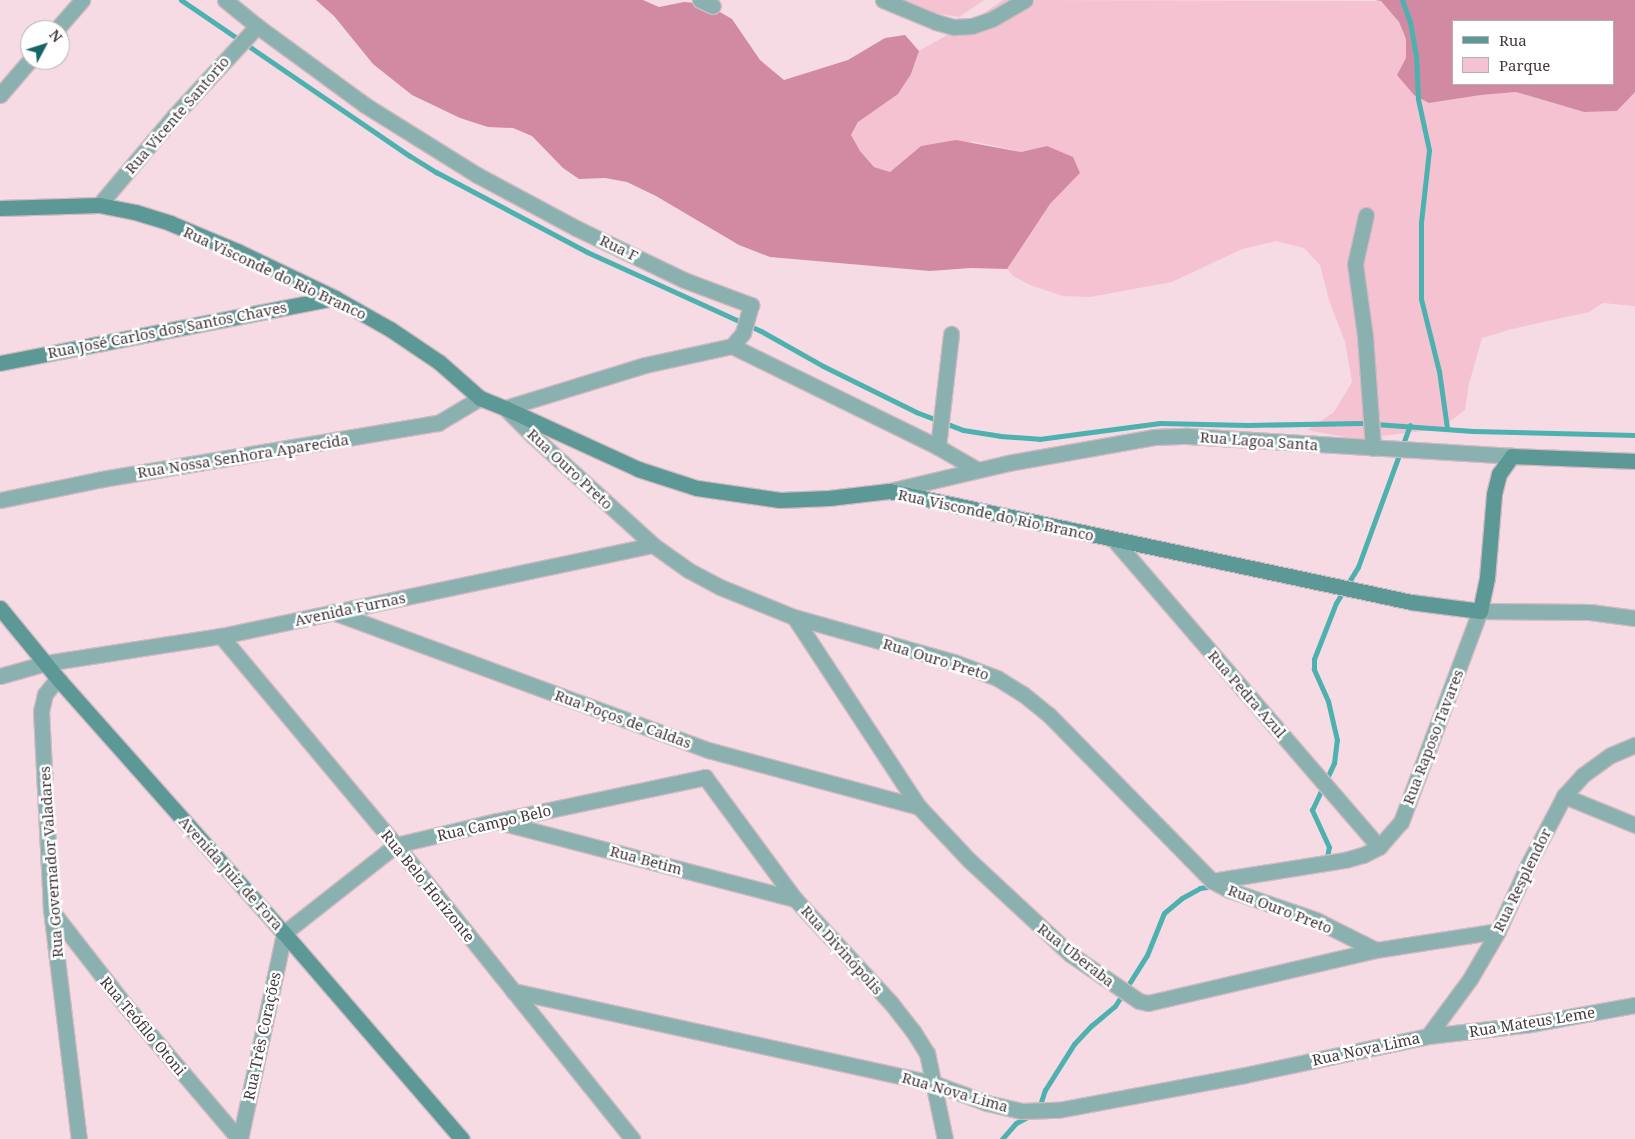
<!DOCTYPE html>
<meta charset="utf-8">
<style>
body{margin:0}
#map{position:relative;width:1635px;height:1139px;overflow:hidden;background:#f6dbe4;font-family:"Noto Serif",serif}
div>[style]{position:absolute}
.green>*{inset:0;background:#f5c2d2}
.forest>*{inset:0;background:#d28aa3}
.stream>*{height:5px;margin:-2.5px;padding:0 2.5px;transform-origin:2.5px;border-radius:2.5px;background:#4db1af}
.roads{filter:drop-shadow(1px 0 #d2bac2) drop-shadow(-1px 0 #d2bac2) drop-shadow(0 1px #d2bac2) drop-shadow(0 -1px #d2bac2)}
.street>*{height:15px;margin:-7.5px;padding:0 7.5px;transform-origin:7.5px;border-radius:7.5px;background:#8ab1b0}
.secondary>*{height:15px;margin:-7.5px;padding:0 7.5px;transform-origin:7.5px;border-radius:7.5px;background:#5b9896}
span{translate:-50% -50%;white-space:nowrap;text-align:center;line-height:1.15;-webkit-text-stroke:5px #fff;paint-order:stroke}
.street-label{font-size:15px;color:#43383c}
.legend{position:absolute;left:1452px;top:20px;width:162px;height:65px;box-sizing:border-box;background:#fff;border:1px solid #b4afb1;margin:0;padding:6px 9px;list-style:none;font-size:15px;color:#43383c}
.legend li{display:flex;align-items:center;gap:10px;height:25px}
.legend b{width:25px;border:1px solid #b4afb1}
.north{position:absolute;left:20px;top:20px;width:50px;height:50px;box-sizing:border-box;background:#fff;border:1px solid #b4afb1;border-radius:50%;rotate:50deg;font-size:14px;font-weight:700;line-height:20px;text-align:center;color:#43383c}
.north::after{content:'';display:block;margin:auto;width:18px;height:22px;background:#176564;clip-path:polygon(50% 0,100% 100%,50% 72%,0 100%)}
</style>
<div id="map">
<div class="green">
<div style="clip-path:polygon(903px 0,984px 0,959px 17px,934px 13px)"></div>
<div style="clip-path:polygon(1003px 0,1381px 1px,1399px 22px,1406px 39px,1406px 58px,1429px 103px,1481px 95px,1516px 92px,1584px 112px,1617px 111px,1635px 92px,1635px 306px,1603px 303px,1589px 312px,1512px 329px,1482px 338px,1469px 384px,1465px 410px,1440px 429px,1356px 439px,1307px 430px,1334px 412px,1352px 382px,1345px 342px,1329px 300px,1320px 265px,1304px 248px,1276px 241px,1242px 249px,1172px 282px,1090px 297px,1063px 296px,1030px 285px,1013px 276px,1007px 269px,1050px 204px,1080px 173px,1047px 146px,1021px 152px,976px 142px,921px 146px,890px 172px,874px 167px,860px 151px,851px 136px,858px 122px,875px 109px,911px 74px,919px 51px,972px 21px)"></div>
</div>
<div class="forest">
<div style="clip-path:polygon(316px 0,643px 0,659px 7px,684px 2px,706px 4px,732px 19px,760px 60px,784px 80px,848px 60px,885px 38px,905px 35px,919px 51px,911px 74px,898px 94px,858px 122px,851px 135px,860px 151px,874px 167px,890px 172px,921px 146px,956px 140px,1021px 152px,1047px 146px,1073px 157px,1080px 173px,1050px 204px,1007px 269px,971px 268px,930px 271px,770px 257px,739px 245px,656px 196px,627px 182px,605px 178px,579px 179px,563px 168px,532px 136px,513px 128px,488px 127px,460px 118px,412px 95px,373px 64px,334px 16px)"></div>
<div style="clip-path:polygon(evenodd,1375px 0,1635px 0,1635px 92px,1617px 111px,1584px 112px,1516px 92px,1481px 95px,1429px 103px,1414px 95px,1397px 75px,1406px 58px,1406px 39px,1399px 22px,1381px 1px,1375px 0,1454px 21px,1614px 21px,1614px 84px,1454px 84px,1454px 21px)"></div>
</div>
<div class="stream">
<div style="left:181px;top:0;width:277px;rotate:34.3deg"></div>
<div style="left:410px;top:156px;width:31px;rotate:32deg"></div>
<div style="left:436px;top:172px;width:171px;rotate:27.9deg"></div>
<div style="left:587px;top:252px;width:191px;rotate:24.4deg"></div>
<div style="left:761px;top:331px;width:71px;rotate:29.4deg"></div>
<div style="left:823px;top:366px;width:104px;rotate:26.3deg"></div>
<div style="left:916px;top:412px;width:50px;rotate:21deg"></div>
<div style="left:963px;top:430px;width:37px;rotate:9deg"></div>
<div style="left:1000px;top:436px;width:39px;rotate:4deg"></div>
<div style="left:1039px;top:439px;width:122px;rotate:-7.5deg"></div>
<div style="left:1160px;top:423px;width:88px;rotate:1.3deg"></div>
<div style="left:1248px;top:425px;width:113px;rotate:-1deg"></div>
<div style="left:1361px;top:423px;width:112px;rotate:4.1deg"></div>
<div style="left:1473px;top:431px;width:162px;rotate:1.4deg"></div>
<div style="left:1402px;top:0;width:23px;rotate:70deg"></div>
<div style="left:1410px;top:22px;width:34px;rotate:80deg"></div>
<div style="left:1416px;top:55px;width:44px;rotate:87.4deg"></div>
<div style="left:1418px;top:99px;width:52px;rotate:77.8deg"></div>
<div style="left:1429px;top:150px;width:73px;rotate:96.3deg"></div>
<div style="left:1421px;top:223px;width:76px;rotate:90deg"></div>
<div style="left:1421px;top:299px;width:74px;rotate:76deg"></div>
<div style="left:1439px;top:371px;width:58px;rotate:82deg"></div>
<div style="left:1326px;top:862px;width:15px;rotate:-79deg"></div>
<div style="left:1329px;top:847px;width:41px;rotate:-114.7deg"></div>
<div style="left:1312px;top:810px;width:52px;rotate:-64.9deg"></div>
<div style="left:1334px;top:763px;width:23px;rotate:-83deg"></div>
<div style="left:1337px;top:740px;width:40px;rotate:-103deg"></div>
<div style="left:1328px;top:701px;width:35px;rotate:-114deg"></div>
<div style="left:1314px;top:669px;width:10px;rotate:-90deg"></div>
<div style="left:1314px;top:659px;width:60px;rotate:-68.6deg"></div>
<div style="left:1336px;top:603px;width:42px;rotate:-58.6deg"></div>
<div style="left:1358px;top:567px;width:151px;rotate:-69.9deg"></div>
<div style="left:1039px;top:1108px;width:19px;rotate:-72deg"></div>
<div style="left:1045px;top:1090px;width:54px;rotate:-57.8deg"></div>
<div style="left:1074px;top:1044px;width:25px;rotate:-47deg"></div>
<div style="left:1091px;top:1026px;width:31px;rotate:-40deg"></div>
<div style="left:1115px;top:1006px;width:60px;rotate:-57.9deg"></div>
<div style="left:1147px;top:955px;width:45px;rotate:-68deg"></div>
<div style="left:1164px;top:913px;width:23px;rotate:-40deg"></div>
<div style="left:1182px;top:898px;width:21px;rotate:-29deg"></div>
<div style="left:1200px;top:888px;width:13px;rotate:-9deg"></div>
<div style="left:1002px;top:1139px;width:21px;rotate:-49deg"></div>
<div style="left:1016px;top:1123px;width:17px;rotate:-28deg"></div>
</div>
<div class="roads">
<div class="street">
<div style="left:225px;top:0;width:41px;rotate:39.1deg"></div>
<div style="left:257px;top:26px;width:134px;rotate:36.2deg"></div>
<div style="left:365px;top:105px;width:132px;rotate:32deg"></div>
<div style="left:477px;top:175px;width:112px;rotate:28.2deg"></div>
<div style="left:576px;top:228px;width:120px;rotate:25.7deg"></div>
<div style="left:684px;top:280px;width:72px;rotate:20.5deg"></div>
<div style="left:751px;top:305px;width:29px;rotate:106deg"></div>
<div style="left:743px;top:333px;width:17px;rotate:130deg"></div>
<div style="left:732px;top:346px;width:89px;rotate:167.7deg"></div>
<div style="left:645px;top:365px;width:146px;rotate:162.9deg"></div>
<div style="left:505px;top:408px;width:40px;rotate:45deg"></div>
<div style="left:533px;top:436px;width:162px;rotate:42.2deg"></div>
<div style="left:653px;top:545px;width:43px;rotate:35.5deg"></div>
<div style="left:688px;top:570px;width:36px;rotate:28deg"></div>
<div style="left:720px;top:587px;width:80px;rotate:22.1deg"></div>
<div style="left:794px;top:617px;width:166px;rotate:15.7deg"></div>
<div style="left:954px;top:662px;width:46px;rotate:20.4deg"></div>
<div style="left:997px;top:678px;width:31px;rotate:32deg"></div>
<div style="left:1023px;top:694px;width:33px;rotate:39deg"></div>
<div style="left:1049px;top:715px;width:233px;rotate:45.5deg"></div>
<div style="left:1212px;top:881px;width:19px;rotate:28deg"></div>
<div style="left:1229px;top:890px;width:92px;rotate:19deg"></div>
<div style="left:1316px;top:920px;width:67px;rotate:26.6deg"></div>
<div style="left:700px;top:0;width:14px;rotate:25deg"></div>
<div style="left:883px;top:0;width:57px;rotate:22.5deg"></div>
<div style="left:936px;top:22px;width:19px;rotate:16deg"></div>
<div style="left:954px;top:27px;width:18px;rotate:-3deg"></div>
<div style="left:972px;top:26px;width:21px;rotate:-19deg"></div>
<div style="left:992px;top:19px;width:38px;rotate:-30deg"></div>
<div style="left:56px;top:30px;width:40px;rotate:-49deg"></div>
<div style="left:0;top:95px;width:46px;rotate:-49.4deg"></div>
<div style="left:99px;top:205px;width:118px;rotate:-49.8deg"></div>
<div style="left:175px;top:115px;width:121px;rotate:-47.3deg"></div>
<div style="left:1366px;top:215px;width:50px;rotate:102.7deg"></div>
<div style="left:1355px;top:264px;width:73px;rotate:82.1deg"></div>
<div style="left:1365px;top:336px;width:112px;rotate:85.9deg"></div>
<div style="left:732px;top:346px;width:229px;rotate:26.1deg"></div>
<div style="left:938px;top:447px;width:46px;rotate:29.9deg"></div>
<div style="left:938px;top:447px;width:114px;rotate:-83.4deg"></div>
<div style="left:889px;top:491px;width:122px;rotate:-13.2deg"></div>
<div style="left:1008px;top:463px;width:148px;rotate:-10.1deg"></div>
<div style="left:1154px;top:437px;width:34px;rotate:-2deg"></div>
<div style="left:1188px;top:436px;width:325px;rotate:3.5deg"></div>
<div style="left:0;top:500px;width:104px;rotate:-11.6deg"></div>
<div style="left:102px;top:479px;width:341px;rotate:-9.5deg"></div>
<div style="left:438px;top:423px;width:49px;rotate:-30.8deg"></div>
<div style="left:1115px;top:541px;width:404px;rotate:49.2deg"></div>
<div style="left:333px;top:612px;width:400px;rotate:20.2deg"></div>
<div style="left:708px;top:750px;width:219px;rotate:15.1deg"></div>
<div style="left:794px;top:617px;width:227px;rotate:56.7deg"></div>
<div style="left:919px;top:807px;width:73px;rotate:46.7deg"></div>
<div style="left:969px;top:860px;width:138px;rotate:42.9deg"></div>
<div style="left:1070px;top:954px;width:83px;rotate:34.3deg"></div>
<div style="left:1139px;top:1001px;width:9px;rotate:13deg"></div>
<div style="left:1148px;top:1003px;width:234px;rotate:-13.1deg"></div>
<div style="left:1376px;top:950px;width:123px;rotate:-8.9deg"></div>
<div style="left:221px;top:636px;width:273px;rotate:50.1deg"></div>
<div style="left:396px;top:845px;width:377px;rotate:51.2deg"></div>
<div style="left:0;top:676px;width:48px;rotate:-15.8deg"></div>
<div style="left:46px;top:663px;width:177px;rotate:-8.8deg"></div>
<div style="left:221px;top:636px;width:441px;rotate:-11.9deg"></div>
<div style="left:60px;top:681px;width:6px;rotate:162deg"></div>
<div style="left:54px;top:683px;width:14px;rotate:129deg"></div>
<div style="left:45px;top:694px;width:17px;rotate:103deg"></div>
<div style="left:41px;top:711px;width:198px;rotate:87.1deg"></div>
<div style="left:51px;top:909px;width:232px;rotate:83.1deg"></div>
<div style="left:705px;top:777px;width:152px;rotate:53.6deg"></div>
<div style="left:795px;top:899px;width:142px;rotate:47.3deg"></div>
<div style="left:891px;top:1003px;width:36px;rotate:52deg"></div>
<div style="left:913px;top:1031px;width:26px;rotate:58deg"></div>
<div style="left:927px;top:1053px;width:88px;rotate:78.2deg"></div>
<div style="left:1564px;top:796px;width:77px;rotate:22.2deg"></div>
<div style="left:499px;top:822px;width:306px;rotate:14.6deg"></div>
<div style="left:1212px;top:881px;width:135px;rotate:-9deg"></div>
<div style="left:1345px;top:860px;width:19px;rotate:-16deg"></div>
<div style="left:1363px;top:855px;width:18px;rotate:-27deg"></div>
<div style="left:1379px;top:847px;width:33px;rotate:-49deg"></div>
<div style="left:1401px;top:822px;width:225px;rotate:-69.5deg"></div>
<div style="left:1480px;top:611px;width:110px;rotate:0.5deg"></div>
<div style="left:1590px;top:612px;width:45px;rotate:7.6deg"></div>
<div style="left:51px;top:910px;width:120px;rotate:52.1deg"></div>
<div style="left:125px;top:1005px;width:176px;rotate:49.6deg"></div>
<div style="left:513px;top:991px;width:430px;rotate:12.4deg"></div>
<div style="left:933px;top:1083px;width:58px;rotate:20.3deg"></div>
<div style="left:987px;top:1103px;width:36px;rotate:13deg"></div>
<div style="left:1022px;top:1111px;width:36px;rotate:-2deg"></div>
<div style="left:1058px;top:1110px;width:190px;rotate:-10.6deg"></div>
<div style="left:1245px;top:1075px;width:187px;rotate:-12deg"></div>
<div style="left:1428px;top:1036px;width:98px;rotate:-6.5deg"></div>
<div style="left:1525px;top:1025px;width:112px;rotate:-10.3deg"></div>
<div style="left:1428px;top:1036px;width:71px;rotate:-53.6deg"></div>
<div style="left:1470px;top:979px;width:56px;rotate:-59.7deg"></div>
<div style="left:1498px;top:931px;width:72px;rotate:-65.6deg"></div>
<div style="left:1528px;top:865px;width:78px;rotate:-62.4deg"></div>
<div style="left:1564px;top:796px;width:28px;rotate:-48deg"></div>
<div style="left:1583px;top:775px;width:34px;rotate:-36deg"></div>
<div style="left:1611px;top:755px;width:26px;rotate:-23deg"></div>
<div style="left:240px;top:1139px;width:211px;rotate:-77.9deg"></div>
<div style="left:284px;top:933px;width:142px;rotate:-38.2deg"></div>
<div style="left:396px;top:845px;width:104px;rotate:-13.4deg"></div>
<div style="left:497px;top:821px;width:213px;rotate:-11.9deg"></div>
</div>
<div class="secondary">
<div style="left:0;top:208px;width:99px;rotate:-1.7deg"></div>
<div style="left:99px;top:205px;width:37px;rotate:11deg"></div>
<div style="left:135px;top:212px;width:37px;rotate:17deg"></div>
<div style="left:170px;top:223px;width:73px;rotate:22.7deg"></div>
<div style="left:237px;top:251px;width:109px;rotate:25.6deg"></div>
<div style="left:335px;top:298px;width:63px;rotate:29.4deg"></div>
<div style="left:390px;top:329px;width:59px;rotate:34deg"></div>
<div style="left:439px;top:362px;width:55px;rotate:41.3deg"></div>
<div style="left:480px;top:398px;width:27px;rotate:22deg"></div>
<div style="left:505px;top:408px;width:146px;rotate:24.6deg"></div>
<div style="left:638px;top:469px;width:62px;rotate:17.9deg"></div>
<div style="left:697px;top:488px;width:84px;rotate:8.2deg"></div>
<div style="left:780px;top:500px;width:49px;rotate:-2.3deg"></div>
<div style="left:829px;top:498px;width:60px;rotate:-6.7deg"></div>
<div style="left:889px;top:491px;width:534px;rotate:12deg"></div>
<div style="left:1411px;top:602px;width:70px;rotate:7.4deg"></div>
<div style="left:1480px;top:611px;width:34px;rotate:-78deg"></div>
<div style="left:1487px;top:578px;width:84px;rotate:-85.2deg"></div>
<div style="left:1494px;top:494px;width:21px;rotate:-76deg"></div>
<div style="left:1499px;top:474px;width:22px;rotate:-54deg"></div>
<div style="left:1512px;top:456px;width:123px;rotate:2.3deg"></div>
<div style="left:0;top:363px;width:341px;rotate:-11deg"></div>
<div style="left:0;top:608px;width:94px;rotate:50.6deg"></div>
<div style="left:60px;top:681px;width:337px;rotate:48.4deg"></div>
<div style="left:284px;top:933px;width:272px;rotate:49.2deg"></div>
</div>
</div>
<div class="street-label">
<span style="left:177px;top:115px;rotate:-49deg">Rua Vicente Santorio</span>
<span style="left:619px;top:248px;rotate:26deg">Rua F</span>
<span style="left:275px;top:273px;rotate:25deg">Rua Visconde do Rio Branco</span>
<span style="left:167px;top:330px;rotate:-11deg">Rua José Carlos dos Santos Chaves</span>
<span style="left:1259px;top:441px;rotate:4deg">Rua Lagoa Santa</span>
<span style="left:243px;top:456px;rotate:-9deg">Rua Nossa Senhora Aparecida</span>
<span style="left:570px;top:469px;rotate:43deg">Rua Ouro Preto</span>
<span style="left:996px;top:515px;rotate:12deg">Rua Visconde do Rio Branco</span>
<span style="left:350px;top:609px;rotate:-12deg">Avenida Furnas</span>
<span style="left:936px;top:659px;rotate:17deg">Rua Ouro Preto</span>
<span style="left:1247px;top:694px;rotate:49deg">Rua Pedra Azul</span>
<span style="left:623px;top:719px;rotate:20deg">Rua Poços de Caldas</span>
<span style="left:1433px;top:737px;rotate:-69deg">Rua Raposo Tavares</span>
<span style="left:494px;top:823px;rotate:-13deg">Rua Campo Belo</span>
<span style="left:646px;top:860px;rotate:15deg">Rua Betim</span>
<span style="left:51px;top:862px;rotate:-94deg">Rua Governador Valadares</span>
<span style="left:231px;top:873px;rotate:48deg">Avenida Juiz de Fora</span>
<span style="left:1522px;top:880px;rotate:-64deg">Rua Resplendor</span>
<span style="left:428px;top:886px;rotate:51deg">Rua Belo Horizonte</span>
<span style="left:1280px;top:909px;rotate:21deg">Rua Ouro Preto</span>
<span style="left:842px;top:950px;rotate:48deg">Rua Divinópolis</span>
<span style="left:1076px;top:955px;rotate:38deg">Rua Uberaba</span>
<span style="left:1532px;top:1022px;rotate:-9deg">Rua Mateus Leme</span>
<span style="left:143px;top:1026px;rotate:50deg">Rua Teófilo Otoni</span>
<span style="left:262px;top:1036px;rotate:-78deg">Rua Três Corações</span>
<span style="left:1366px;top:1049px;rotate:-12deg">Rua Nova Lima</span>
<span style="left:955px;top:1092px;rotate:16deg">Rua Nova Lima</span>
</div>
<ul class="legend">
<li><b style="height:6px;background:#5b9896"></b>Rua</li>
<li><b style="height:14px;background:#f5c2d2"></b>Parque</li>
</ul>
<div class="north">N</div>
</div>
